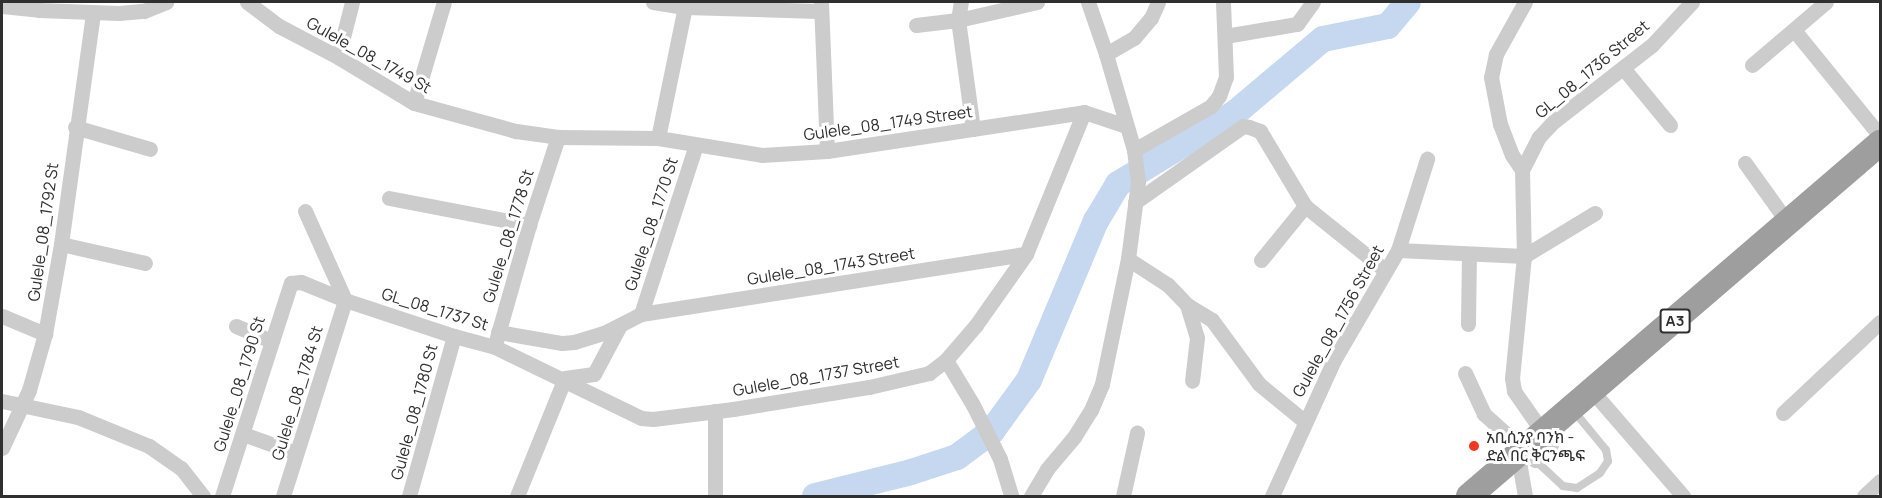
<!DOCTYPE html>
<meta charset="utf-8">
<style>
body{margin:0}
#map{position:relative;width:1882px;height:498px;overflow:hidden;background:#fff;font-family:Manrope,"Noto Sans Ethiopic",sans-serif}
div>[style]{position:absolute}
.river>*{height:26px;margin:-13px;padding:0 13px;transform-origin:13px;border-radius:13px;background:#c5d8ef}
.service>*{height:8px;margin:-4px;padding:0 4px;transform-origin:4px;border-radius:4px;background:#ccc}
.minor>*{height:15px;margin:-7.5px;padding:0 7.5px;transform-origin:7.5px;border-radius:7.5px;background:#ccc}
.trunk>*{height:26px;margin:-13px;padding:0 13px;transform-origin:13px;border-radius:13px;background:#9e9e9e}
.dots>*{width:16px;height:16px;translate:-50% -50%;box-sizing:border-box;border:3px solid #fff;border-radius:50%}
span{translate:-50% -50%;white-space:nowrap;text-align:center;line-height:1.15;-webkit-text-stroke:6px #fff;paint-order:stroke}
.shield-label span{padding:2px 4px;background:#fff;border:2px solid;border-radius:4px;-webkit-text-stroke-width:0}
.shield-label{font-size:15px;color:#2f2f2f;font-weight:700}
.street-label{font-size:16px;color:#2f2f2f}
.poi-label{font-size:16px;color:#2f2f2f}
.left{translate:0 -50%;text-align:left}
.frame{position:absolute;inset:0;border:3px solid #2f2f2f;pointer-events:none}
</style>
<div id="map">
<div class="river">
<div style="left:815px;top:496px;width:99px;rotate:-14deg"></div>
<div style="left:911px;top:472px;width:48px;rotate:-18.1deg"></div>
<div style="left:957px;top:457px;width:44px;rotate:-36.6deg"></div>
<div style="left:992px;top:431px;width:63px;rotate:-54deg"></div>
<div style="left:1029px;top:380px;width:173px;rotate:-67.2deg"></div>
<div style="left:1096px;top:221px;width:43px;rotate:-59.3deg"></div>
<div style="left:1118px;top:184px;width:137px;rotate:-31.3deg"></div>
<div style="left:1235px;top:113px;width:115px;rotate:-40.1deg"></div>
<div style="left:1323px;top:39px;width:66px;rotate:-11.3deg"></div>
<div style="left:1388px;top:26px;width:31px;rotate:-50deg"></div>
</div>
<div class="service">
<div style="left:1535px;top:460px;width:38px;rotate:43deg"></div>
<div style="left:1563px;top:486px;width:14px;rotate:8deg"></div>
<div style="left:1577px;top:488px;width:27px;rotate:-33deg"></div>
<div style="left:1600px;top:473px;width:14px;rotate:-56deg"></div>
<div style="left:1608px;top:461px;width:11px;rotate:-100deg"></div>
<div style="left:1606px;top:450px;width:52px;rotate:-129.5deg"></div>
</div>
<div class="minor">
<div style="left:247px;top:2px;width:40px;rotate:37deg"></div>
<div style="left:279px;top:26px;width:67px;rotate:27.7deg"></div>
<div style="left:338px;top:57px;width:89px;rotate:31.2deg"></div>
<div style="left:414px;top:103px;width:106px;rotate:15.4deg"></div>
<div style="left:516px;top:131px;width:42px;rotate:8.1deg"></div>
<div style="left:558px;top:137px;width:100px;rotate:0.6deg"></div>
<div style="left:658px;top:138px;width:105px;rotate:9.3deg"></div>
<div style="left:762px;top:155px;width:65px;rotate:-3.5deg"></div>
<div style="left:827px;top:151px;width:260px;rotate:-8.6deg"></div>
<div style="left:1084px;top:112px;width:44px;rotate:18.4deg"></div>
<div style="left:653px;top:2px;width:32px;rotate:9deg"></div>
<div style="left:685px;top:7px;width:134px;rotate:1.7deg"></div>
<div style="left:821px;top:2px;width:149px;rotate:87.7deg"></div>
<div style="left:1525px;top:2px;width:60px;rotate:119.1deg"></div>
<div style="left:1496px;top:54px;width:24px;rotate:102deg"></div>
<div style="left:1491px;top:77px;width:48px;rotate:79.2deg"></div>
<div style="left:1500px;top:124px;width:33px;rotate:69deg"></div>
<div style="left:1512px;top:155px;width:18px;rotate:56deg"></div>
<div style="left:1522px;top:170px;width:86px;rotate:88.7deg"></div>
<div style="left:1524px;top:256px;width:123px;rotate:95.6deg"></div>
<div style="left:1512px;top:378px;width:13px;rotate:81deg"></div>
<div style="left:1514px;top:391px;width:65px;rotate:55.1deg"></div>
<div style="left:2px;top:6px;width:37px;rotate:6deg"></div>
<div style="left:39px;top:10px;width:80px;rotate:2.1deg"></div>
<div style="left:119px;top:13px;width:25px;rotate:-5deg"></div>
<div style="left:144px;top:11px;width:24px;rotate:-22deg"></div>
<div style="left:916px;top:25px;width:42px;rotate:-6.8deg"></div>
<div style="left:958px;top:20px;width:18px;rotate:-81deg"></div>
<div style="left:1794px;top:30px;width:136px;rotate:50.9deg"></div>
<div style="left:1225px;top:36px;width:73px;rotate:-9.5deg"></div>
<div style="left:1297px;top:24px;width:27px;rotate:-54deg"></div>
<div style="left:1106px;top:54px;width:32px;rotate:-30deg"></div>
<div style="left:1134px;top:38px;width:26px;rotate:-50deg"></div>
<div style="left:1151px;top:18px;width:17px;rotate:-66deg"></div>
<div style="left:338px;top:57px;width:57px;rotate:-75.7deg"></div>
<div style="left:1752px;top:65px;width:97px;rotate:-40.4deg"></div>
<div style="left:1623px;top:68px;width:74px;rotate:50.5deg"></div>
<div style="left:414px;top:103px;width:105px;rotate:-73.5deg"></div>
<div style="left:75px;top:127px;width:78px;rotate:16.3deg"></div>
<div style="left:973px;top:129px;width:110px;rotate:-97.8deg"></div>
<div style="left:958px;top:20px;width:81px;rotate:-12.8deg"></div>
<div style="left:658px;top:138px;width:134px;rotate:-78.4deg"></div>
<div style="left:1134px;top:150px;width:89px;rotate:-29.7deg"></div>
<div style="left:1211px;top:106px;width:13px;rotate:-51deg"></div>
<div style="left:1219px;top:96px;width:20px;rotate:-70deg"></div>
<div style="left:1226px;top:77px;width:75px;rotate:-92.3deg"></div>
<div style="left:1745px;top:163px;width:74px;rotate:54.4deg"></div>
<div style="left:1522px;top:170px;width:37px;rotate:-63deg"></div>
<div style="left:1539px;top:137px;width:21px;rotate:-47deg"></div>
<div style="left:1553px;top:122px;width:125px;rotate:-37.9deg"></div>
<div style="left:1652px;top:45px;width:59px;rotate:-47.1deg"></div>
<div style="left:389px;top:198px;width:143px;rotate:10.9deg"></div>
<div style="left:1135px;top:202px;width:132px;rotate:-35.1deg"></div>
<div style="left:1243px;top:126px;width:6px;rotate:9deg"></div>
<div style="left:1249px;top:127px;width:12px;rotate:20deg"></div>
<div style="left:1260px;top:131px;width:87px;rotate:59deg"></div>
<div style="left:1305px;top:206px;width:102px;rotate:38.7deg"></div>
<div style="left:305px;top:211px;width:98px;rotate:65.8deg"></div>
<div style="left:61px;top:244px;width:86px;rotate:12.7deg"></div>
<div style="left:1398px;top:250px;width:126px;rotate:2.7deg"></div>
<div style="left:1524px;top:256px;width:83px;rotate:-31.2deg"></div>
<div style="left:1128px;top:259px;width:48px;rotate:33deg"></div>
<div style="left:1168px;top:285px;width:28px;rotate:46deg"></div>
<div style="left:1187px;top:305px;width:29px;rotate:31deg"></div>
<div style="left:1212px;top:320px;width:79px;rotate:53.7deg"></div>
<div style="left:1259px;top:384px;width:58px;rotate:39.4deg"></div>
<div style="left:1261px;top:260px;width:70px;rotate:-50.8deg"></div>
<div style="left:1187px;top:305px;width:34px;rotate:73deg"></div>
<div style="left:1197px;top:338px;width:43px;rotate:96.6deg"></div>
<div style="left:641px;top:314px;width:178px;rotate:-72deg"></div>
<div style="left:2px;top:316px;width:47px;rotate:22.7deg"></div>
<div style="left:1468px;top:324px;width:69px;rotate:-89.2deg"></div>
<div style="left:236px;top:326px;width:38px;rotate:23deg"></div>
<div style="left:498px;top:332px;width:65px;rotate:9.8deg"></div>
<div style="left:562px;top:343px;width:12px;rotate:-5deg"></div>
<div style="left:574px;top:342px;width:31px;rotate:-17deg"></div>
<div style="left:604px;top:333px;width:42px;rotate:-27.2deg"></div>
<div style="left:641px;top:314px;width:390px;rotate:-8.9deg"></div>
<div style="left:496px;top:341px;width:121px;rotate:-74.1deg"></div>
<div style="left:529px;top:225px;width:93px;rotate:-71.8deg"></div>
<div style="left:946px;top:360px;width:52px;rotate:59deg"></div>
<div style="left:973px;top:405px;width:60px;rotate:63.4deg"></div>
<div style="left:1000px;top:459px;width:39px;rotate:73deg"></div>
<div style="left:1465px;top:373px;width:45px;rotate:65.1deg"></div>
<div style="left:1484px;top:414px;width:69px;rotate:42deg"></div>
<div style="left:565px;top:378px;width:29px;rotate:-8deg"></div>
<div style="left:594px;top:374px;width:55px;rotate:-62deg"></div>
<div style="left:1593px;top:392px;width:138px;rotate:49.1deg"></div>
<div style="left:2px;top:401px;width:78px;rotate:11.9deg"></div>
<div style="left:78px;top:417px;width:77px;rotate:22.2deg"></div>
<div style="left:149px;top:446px;width:39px;rotate:35deg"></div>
<div style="left:181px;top:468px;width:36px;rotate:52deg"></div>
<div style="left:1783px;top:413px;width:133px;rotate:-43.2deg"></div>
<div style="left:243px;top:434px;width:56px;rotate:19.7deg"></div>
<div style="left:2px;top:448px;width:64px;rotate:-65deg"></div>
<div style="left:29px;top:390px;width:58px;rotate:-74.1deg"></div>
<div style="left:45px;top:334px;width:91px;rotate:-79.9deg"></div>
<div style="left:61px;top:244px;width:233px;rotate:-82.1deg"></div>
<div style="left:1518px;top:456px;width:41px;rotate:80.1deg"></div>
<div style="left:222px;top:496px;width:224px;rotate:-72.1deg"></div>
<div style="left:291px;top:283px;width:10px;rotate:-6deg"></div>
<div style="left:301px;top:282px;width:48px;rotate:22.2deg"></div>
<div style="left:345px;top:300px;width:115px;rotate:18.3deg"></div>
<div style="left:454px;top:336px;width:42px;rotate:15deg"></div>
<div style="left:495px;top:347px;width:162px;rotate:25.9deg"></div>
<div style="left:641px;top:418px;width:12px;rotate:5deg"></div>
<div style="left:653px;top:419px;width:81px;rotate:-7.1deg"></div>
<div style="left:733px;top:409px;width:138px;rotate:-9.2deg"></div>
<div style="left:869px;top:387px;width:62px;rotate:-13.1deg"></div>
<div style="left:929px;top:373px;width:21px;rotate:-37deg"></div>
<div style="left:946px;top:360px;width:46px;rotate:-49.4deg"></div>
<div style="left:976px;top:325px;width:87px;rotate:-54.8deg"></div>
<div style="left:1026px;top:254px;width:153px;rotate:-67.8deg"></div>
<div style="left:283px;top:496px;width:206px;rotate:-72.4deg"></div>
<div style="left:409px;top:496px;width:166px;rotate:-74.3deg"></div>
<div style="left:517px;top:496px;width:127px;rotate:-67.9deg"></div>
<div style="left:715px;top:496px;width:85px;rotate:-90deg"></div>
<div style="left:1031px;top:496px;width:31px;rotate:-59deg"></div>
<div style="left:1047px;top:469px;width:42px;rotate:-49.8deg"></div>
<div style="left:1074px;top:437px;width:32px;rotate:-58deg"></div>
<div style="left:1091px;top:410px;width:28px;rotate:-67deg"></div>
<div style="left:1102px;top:384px;width:128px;rotate:-78.3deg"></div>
<div style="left:1128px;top:259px;width:78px;rotate:-82.6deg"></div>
<div style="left:1138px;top:182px;width:32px;rotate:-97deg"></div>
<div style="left:1134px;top:150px;width:100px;rotate:-106.3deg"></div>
<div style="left:1106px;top:54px;width:55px;rotate:-109.1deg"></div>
<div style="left:1123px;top:496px;width:65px;rotate:-77.5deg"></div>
<div style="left:1272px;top:496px;width:149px;rotate:-65.5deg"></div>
<div style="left:1334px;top:360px;width:127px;rotate:-59.8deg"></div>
<div style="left:1398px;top:250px;width:96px;rotate:-72.3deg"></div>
<div style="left:1864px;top:496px;width:22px;rotate:-43deg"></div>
</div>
<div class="trunk">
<div style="left:1469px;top:496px;width:542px;rotate:-40.66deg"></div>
</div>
<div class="dots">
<div style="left:1474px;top:446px;background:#f53621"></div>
</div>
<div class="shield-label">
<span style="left:1675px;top:321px">A3</span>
</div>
<div class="street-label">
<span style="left:369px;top:55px;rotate:29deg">Gulele_08_1749 St</span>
<span style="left:1592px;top:69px;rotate:-40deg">GL_08_1736 Street</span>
<span style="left:888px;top:123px;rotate:-8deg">Gulele_08_1749 Street</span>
<span style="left:651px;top:224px;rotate:-72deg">Gulele_08_1770 St</span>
<span style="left:43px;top:232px;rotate:-82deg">Gulele_08_1792 St</span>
<span style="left:508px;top:236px;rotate:-73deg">Gulele_08_1778 St</span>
<span style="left:831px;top:266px;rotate:-9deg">Gulele_08_1743 Street</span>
<span style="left:435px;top:309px;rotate:17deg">GL_08_1737 St</span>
<span style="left:1338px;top:321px;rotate:-61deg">Gulele_08_1756 Street</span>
<span style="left:816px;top:376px;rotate:-10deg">Gulele_08_1737 Street</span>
<span style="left:239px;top:384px;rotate:-73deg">Gulele_08_1790 St</span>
<span style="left:297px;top:393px;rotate:-73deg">Gulele_08_1784 St</span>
<span style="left:414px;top:412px;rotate:-75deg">Gulele_08_1780 St</span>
</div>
<div class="poi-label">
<span class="left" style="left:1486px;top:446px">አቢሲንያ ባንክ -<br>ድል በር ቅርንጫፍ</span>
</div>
<div class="frame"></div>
</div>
